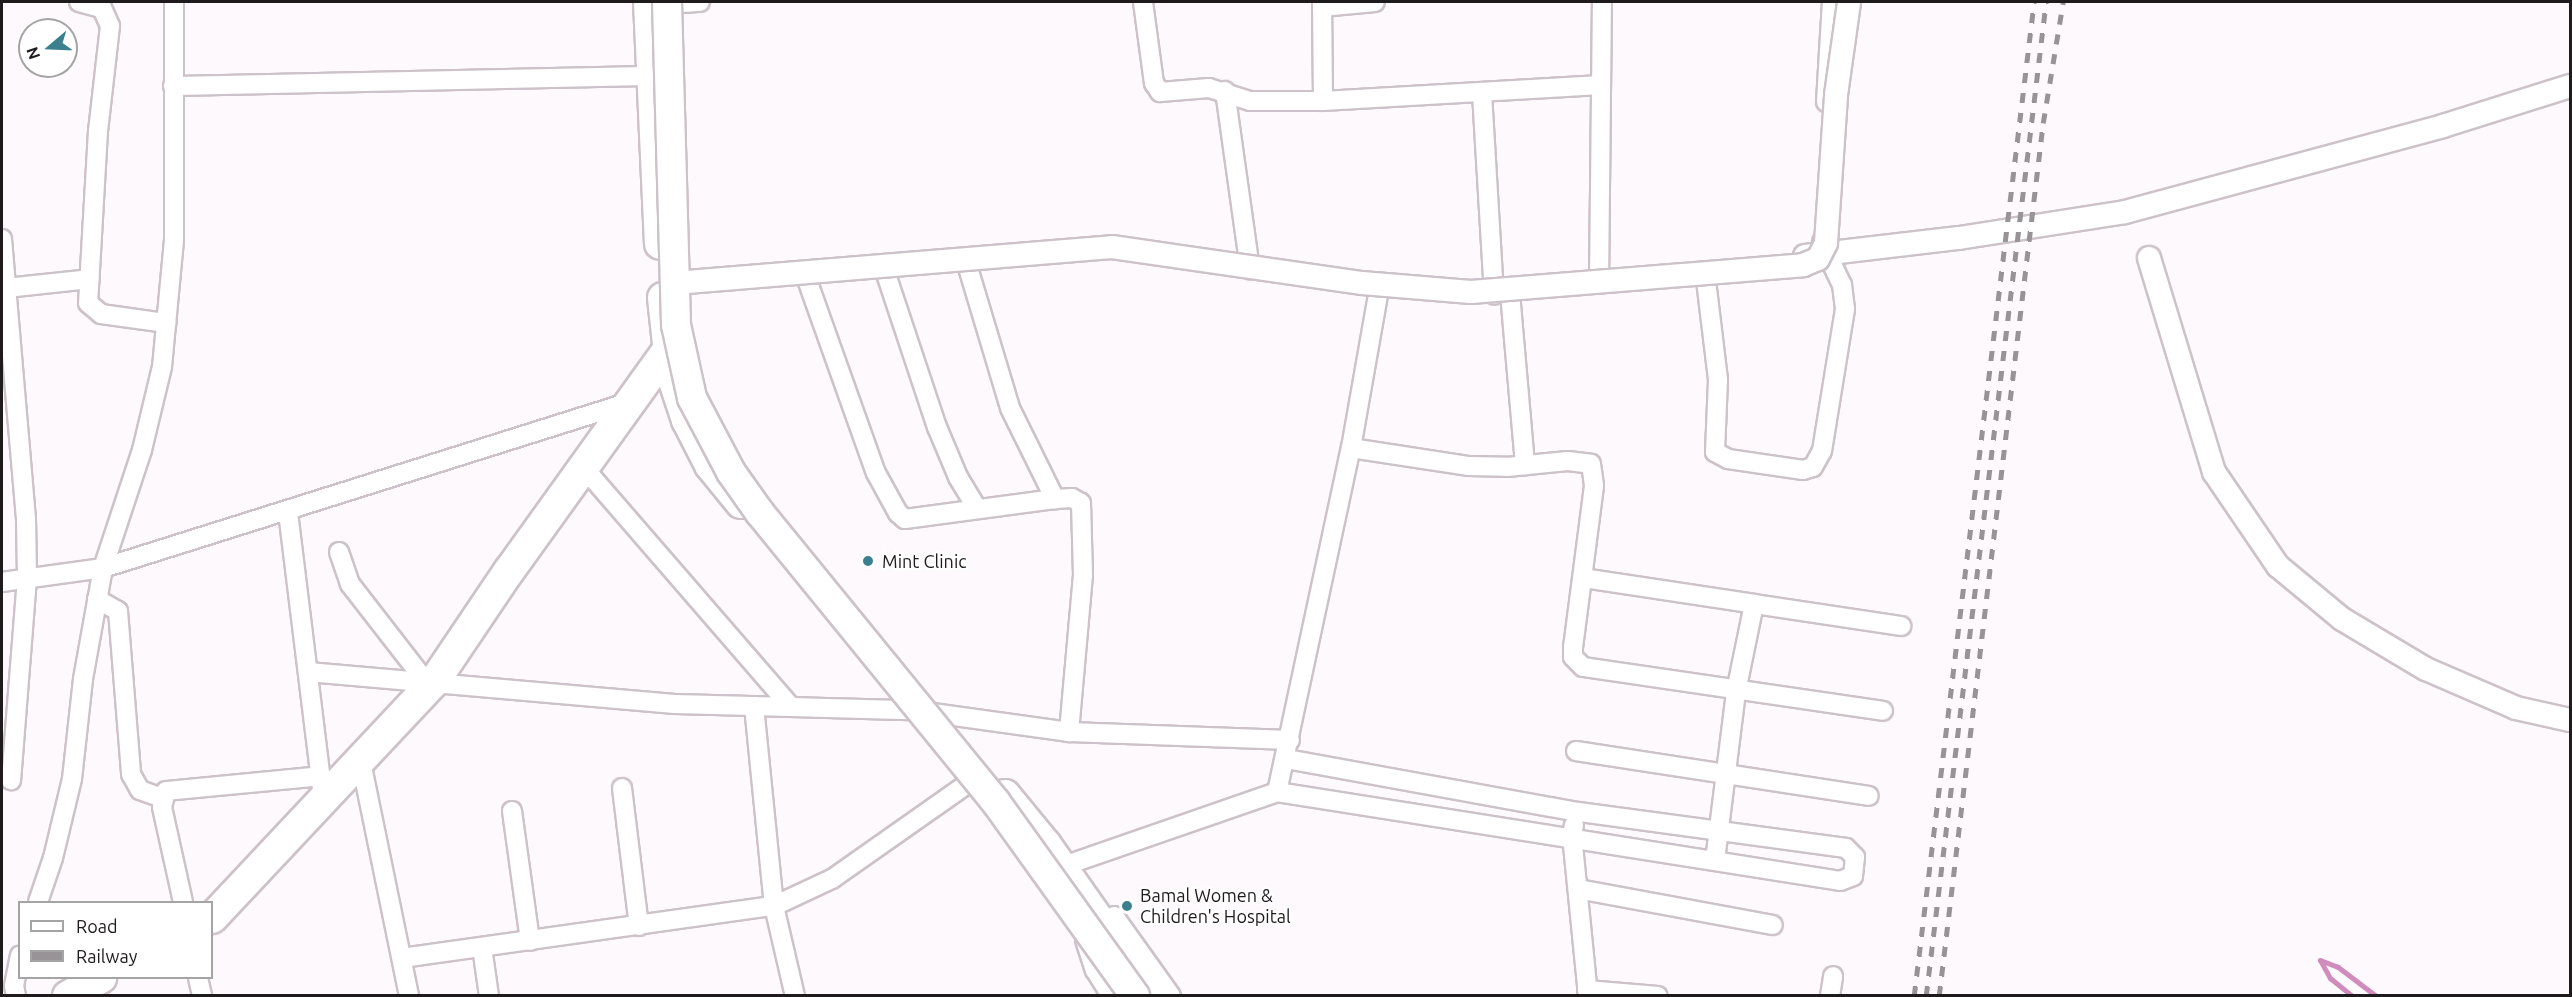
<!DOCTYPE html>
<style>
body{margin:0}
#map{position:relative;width:2572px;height:997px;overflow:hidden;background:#fef9fc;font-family:Ubuntu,sans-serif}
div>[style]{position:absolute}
.stream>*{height:5px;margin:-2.5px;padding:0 2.5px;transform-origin:2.5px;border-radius:2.5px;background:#d08cbc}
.roads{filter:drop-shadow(2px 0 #cdc2c9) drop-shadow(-2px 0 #cdc2c9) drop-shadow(0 2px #cdc2c9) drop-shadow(0 -2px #cdc2c9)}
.minor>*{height:18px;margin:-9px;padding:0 9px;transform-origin:9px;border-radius:9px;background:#fff}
.tertiary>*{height:22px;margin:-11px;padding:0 11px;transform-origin:11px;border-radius:11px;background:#fff}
.trunk>*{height:30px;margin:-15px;padding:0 15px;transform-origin:15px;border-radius:15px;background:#fff}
.rail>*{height:4.5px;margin-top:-2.25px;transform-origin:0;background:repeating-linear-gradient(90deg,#989396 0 10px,transparent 0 20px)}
.bridges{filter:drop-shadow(2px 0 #cdc2c9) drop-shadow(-2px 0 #cdc2c9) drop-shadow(0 2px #cdc2c9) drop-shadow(0 -2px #cdc2c9)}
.tertiary-bridge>*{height:22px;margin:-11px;padding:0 11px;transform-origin:11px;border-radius:11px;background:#fff}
.primary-bridge>*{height:28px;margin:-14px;padding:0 14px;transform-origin:14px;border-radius:14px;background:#fff}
.dots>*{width:16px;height:16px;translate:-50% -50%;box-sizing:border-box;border:3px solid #fff;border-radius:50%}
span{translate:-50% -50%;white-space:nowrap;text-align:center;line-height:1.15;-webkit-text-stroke:4.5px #fff;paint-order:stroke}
.poi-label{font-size:18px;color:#1f1b1d}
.left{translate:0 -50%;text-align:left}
.frame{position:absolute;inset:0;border:3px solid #1f1b1d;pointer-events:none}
.legend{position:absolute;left:18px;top:901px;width:195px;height:78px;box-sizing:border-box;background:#fff;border:2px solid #a5a4a5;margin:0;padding:8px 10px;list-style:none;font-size:18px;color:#1f1b1d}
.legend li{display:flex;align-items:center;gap:12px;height:30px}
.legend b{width:30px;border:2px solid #a5a4a5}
.north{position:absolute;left:18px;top:18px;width:60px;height:60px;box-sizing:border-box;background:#fff;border:2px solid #a5a4a5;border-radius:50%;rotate:251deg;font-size:16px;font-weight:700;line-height:24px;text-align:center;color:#1f1b1d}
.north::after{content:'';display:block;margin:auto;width:21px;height:27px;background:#3c8090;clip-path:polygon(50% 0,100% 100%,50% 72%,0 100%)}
</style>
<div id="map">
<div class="stream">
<div style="left:2320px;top:960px;width:19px;rotate:21deg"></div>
<div style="left:2338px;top:967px;width:48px;rotate:37.3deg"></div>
<div style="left:2320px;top:960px;width:21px;rotate:61deg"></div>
<div style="left:2330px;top:978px;width:28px;rotate:39deg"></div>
</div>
<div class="roads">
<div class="minor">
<div style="left:79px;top:2px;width:24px;rotate:15deg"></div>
<div style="left:102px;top:8px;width:20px;rotate:66deg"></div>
<div style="left:110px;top:26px;width:106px;rotate:96.5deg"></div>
<div style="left:98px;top:131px;width:172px;rotate:93.3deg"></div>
<div style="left:88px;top:303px;width:17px;rotate:40deg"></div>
<div style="left:101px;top:314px;width:66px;rotate:7.9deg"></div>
<div style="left:1143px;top:2px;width:82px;rotate:82.3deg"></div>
<div style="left:1154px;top:83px;width:11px;rotate:56deg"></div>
<div style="left:1160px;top:92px;width:49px;rotate:-4.7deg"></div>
<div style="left:1209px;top:88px;width:43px;rotate:17.6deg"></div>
<div style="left:1250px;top:101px;width:73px"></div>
<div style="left:1323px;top:101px;width:278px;rotate:-3.3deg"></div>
<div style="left:1322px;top:2px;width:99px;rotate:89.4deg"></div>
<div style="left:670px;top:4px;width:30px;rotate:-4deg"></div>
<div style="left:1322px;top:7px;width:53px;rotate:-5.4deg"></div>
<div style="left:173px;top:86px;width:487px;rotate:-1.2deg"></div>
<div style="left:1225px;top:91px;width:180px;rotate:82deg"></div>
<div style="left:1482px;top:93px;width:202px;rotate:86.6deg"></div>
<div style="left:1826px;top:102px;width:100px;rotate:-86.6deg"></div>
<div style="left:2px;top:239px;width:281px;rotate:85.1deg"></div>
<div style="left:26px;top:519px;width:59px;rotate:89deg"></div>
<div style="left:27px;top:578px;width:203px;rotate:94.5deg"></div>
<div style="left:966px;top:261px;width:153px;rotate:73.3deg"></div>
<div style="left:1010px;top:408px;width:102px;rotate:63.7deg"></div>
<div style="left:884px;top:268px;width:168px;rotate:71.6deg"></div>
<div style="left:937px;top:427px;width:54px;rotate:67.2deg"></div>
<div style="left:958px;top:477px;width:37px;rotate:59deg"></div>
<div style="left:1705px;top:272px;width:109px;rotate:83.1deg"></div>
<div style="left:1718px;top:380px;width:72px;rotate:92.4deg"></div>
<div style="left:1715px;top:452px;width:15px;rotate:28deg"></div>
<div style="left:1728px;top:459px;width:76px;rotate:8.3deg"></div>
<div style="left:1803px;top:470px;width:10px;rotate:-17deg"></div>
<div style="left:1813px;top:467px;width:18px;rotate:-61deg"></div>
<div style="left:1822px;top:451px;width:144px;rotate:-80.8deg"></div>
<div style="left:1845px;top:309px;width:24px;rotate:-97deg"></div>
<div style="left:1842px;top:285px;width:47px;rotate:-115.5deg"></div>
<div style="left:805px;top:274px;width:211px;rotate:70.4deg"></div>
<div style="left:876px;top:473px;width:46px;rotate:61.2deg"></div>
<div style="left:898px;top:513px;width:9px;rotate:41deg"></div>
<div style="left:905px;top:519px;width:151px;rotate:-7.6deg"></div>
<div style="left:1055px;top:499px;width:17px;rotate:-3deg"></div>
<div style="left:1072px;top:498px;width:10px;rotate:29deg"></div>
<div style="left:1081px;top:503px;width:72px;rotate:88.4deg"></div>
<div style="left:1083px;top:575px;width:158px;rotate:95.1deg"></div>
<div style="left:1599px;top:284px;width:282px;rotate:-89.4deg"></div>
<div style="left:6px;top:288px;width:84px;rotate:-6.1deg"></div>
<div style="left:1510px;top:293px;width:173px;rotate:85deg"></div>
<div style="left:1351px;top:448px;width:118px;rotate:8.7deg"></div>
<div style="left:1468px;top:466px;width:39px;rotate:1deg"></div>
<div style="left:1507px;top:467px;width:61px;rotate:-5.6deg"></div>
<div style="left:1568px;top:461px;width:23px;rotate:7deg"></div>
<div style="left:1591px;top:464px;width:22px;rotate:82deg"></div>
<div style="left:1594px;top:486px;width:162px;rotate:97.4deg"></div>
<div style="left:1573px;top:647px;width:10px;rotate:90deg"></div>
<div style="left:1573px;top:657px;width:14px;rotate:45deg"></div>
<div style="left:1583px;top:667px;width:303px;rotate:8.3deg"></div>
<div style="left:584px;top:468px;width:316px;rotate:49.1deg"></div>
<div style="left:288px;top:512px;width:287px;rotate:83deg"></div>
<div style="left:339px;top:552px;width:34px;rotate:71deg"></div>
<div style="left:350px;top:584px;width:124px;rotate:52.2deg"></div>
<div style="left:1583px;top:578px;width:173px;rotate:8.6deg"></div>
<div style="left:1754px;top:604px;width:90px;rotate:101.6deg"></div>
<div style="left:1736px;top:692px;width:170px;rotate:97.1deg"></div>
<div style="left:2px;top:582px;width:102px;rotate:-7.9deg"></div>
<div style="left:103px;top:568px;width:553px;rotate:-17.48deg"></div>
<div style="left:97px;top:599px;width:24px;rotate:30deg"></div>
<div style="left:118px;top:611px;width:164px;rotate:85.4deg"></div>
<div style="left:131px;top:774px;width:18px;rotate:61deg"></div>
<div style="left:140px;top:790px;width:23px;rotate:20deg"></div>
<div style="left:1754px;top:604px;width:149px;rotate:8.5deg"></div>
<div style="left:308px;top:672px;width:368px;rotate:5deg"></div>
<div style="left:675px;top:704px;width:236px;rotate:1.5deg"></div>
<div style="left:911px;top:710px;width:160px;rotate:7.9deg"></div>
<div style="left:1069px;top:732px;width:221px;rotate:2.1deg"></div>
<div style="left:754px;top:706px;width:201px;rotate:84.3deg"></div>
<div style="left:774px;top:906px;width:92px;rotate:76.9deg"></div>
<div style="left:1576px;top:751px;width:296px;rotate:8.7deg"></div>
<div style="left:360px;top:757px;width:244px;rotate:78.4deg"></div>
<div style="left:622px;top:788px;width:139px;rotate:83deg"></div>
<div style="left:1277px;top:792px;width:570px;rotate:8.98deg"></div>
<div style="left:1840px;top:881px;width:14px;rotate:-21deg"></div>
<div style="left:1853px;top:876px;width:19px;rotate:-84deg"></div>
<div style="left:1855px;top:857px;width:13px;rotate:-135deg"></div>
<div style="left:1846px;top:848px;width:270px;rotate:-172.3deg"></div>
<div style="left:1578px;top:812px;width:297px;rotate:-169.7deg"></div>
<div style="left:512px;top:811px;width:131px;rotate:82.1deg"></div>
<div style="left:1574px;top:825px;width:10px;rotate:101deg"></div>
<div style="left:1572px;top:835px;width:162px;rotate:84.3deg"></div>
<div style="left:1052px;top:870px;width:238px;rotate:-19.1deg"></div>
<div style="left:1277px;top:792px;width:352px;rotate:-77.9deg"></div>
<div style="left:1351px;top:448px;width:160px;rotate:-80deg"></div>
<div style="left:1578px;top:889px;width:198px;rotate:10.5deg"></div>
<div style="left:38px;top:902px;width:46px;rotate:-71.2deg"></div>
<div style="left:53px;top:858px;width:81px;rotate:-76.5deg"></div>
<div style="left:72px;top:779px;width:101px;rotate:-83.7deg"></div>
<div style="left:83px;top:679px;width:113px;rotate:-79.8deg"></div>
<div style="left:103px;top:568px;width:124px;rotate:-71.7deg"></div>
<div style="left:142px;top:450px;width:85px;rotate:-76.5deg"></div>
<div style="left:162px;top:367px;width:128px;rotate:-84.6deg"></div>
<div style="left:174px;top:240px;width:238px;rotate:-90deg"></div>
<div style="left:183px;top:902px;width:97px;rotate:-102.5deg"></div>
<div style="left:162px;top:807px;width:16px;rotate:-76deg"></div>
<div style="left:166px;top:791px;width:156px;rotate:-5.5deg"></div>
<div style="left:1114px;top:916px;width:98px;rotate:54.5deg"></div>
<div style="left:1085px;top:940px;width:32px;rotate:72deg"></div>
<div style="left:1095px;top:970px;width:31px;rotate:58deg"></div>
<div style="left:482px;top:947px;width:49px;rotate:81.9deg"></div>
<div style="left:402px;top:958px;width:376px;rotate:-8deg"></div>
<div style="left:774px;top:906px;width:64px;rotate:-25deg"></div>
<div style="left:832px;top:879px;width:165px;rotate:-35.1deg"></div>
<div style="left:198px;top:978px;width:18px;rotate:77deg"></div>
<div style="left:1587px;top:990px;width:71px;rotate:4.8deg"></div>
<div style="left:16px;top:996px;width:10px;rotate:-101deg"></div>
<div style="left:14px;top:986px;width:31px;rotate:-79deg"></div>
<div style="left:1830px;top:996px;width:20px;rotate:-81deg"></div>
</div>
<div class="tertiary">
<div style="left:1805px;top:256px;width:155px;rotate:-6.7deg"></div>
<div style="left:1959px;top:238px;width:168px;rotate:-8.9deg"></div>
<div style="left:2125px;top:212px;width:329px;rotate:-15.1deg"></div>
<div style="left:2443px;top:126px;width:133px;rotate:-17.5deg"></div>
<div style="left:2149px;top:258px;width:224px;rotate:73.1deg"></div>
<div style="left:2214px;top:472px;width:114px;rotate:55.8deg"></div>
<div style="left:2278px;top:566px;width:83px;rotate:39.6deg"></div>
<div style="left:2342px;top:619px;width:98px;rotate:30.8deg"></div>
<div style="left:2426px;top:669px;width:98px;rotate:23.4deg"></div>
<div style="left:2516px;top:708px;width:55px;rotate:12.5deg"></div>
</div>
<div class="trunk">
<div style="left:649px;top:2px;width:242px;rotate:87.4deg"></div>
<div style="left:663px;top:298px;width:74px;rotate:83.8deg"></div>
<div style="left:671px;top:372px;width:51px;rotate:71.6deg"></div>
<div style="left:687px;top:420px;width:51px;rotate:62.9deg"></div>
<div style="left:710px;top:465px;width:49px;rotate:50.8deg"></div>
<div style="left:1005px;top:795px;width:65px;rotate:50.6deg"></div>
<div style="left:1046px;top:845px;width:184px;rotate:54.9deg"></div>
<div style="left:212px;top:918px;width:324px;rotate:-46.8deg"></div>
<div style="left:434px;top:682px;width:134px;rotate:-56deg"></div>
<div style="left:509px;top:571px;width:281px;rotate:-54.3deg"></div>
<div style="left:68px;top:996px;width:38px;rotate:-29deg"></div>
</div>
</div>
<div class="rail">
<div style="left:1914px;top:996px;width:1001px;rotate:-83.12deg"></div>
<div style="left:1926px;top:996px;width:1001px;rotate:-83.12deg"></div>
<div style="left:1939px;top:996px;width:879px;rotate:-83.21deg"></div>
<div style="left:2043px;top:123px;width:123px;rotate:-80.6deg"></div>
</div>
<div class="bridges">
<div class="tertiary-bridge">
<div style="left:675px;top:283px;width:438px;rotate:-4.7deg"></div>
<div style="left:1112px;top:247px;width:253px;rotate:8.2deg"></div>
<div style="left:1362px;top:283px;width:109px;rotate:4.7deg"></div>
<div style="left:1471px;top:292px;width:333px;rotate:-4.6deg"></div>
<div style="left:1803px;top:265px;width:16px;rotate:-22deg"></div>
<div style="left:1818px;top:259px;width:18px;rotate:-63deg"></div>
<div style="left:1826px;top:243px;width:148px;rotate:-86.1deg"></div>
<div style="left:1836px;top:95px;width:94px;rotate:-82deg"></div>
</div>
<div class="primary-bridge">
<div style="left:667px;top:2px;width:323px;rotate:88.4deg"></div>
<div style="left:676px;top:325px;width:75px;rotate:77.6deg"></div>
<div style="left:692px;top:398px;width:84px;rotate:62.2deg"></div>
<div style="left:731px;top:472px;width:50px;rotate:54.7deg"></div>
<div style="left:760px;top:513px;width:372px;rotate:50.8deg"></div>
<div style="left:995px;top:801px;width:240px;rotate:54.3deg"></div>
</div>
</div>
<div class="dots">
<div style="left:868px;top:561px;background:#3c8090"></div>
<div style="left:1127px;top:906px;background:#3c8090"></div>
</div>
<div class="poi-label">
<span class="left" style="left:882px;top:561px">Mint Clinic</span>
<span class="left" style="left:1140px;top:906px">Bamal Women &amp;<br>Children's Hospital</span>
</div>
<div class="frame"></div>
<ul class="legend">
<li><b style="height:8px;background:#fff"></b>Road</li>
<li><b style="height:8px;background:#989396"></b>Railway</li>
</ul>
<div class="north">N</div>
</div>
